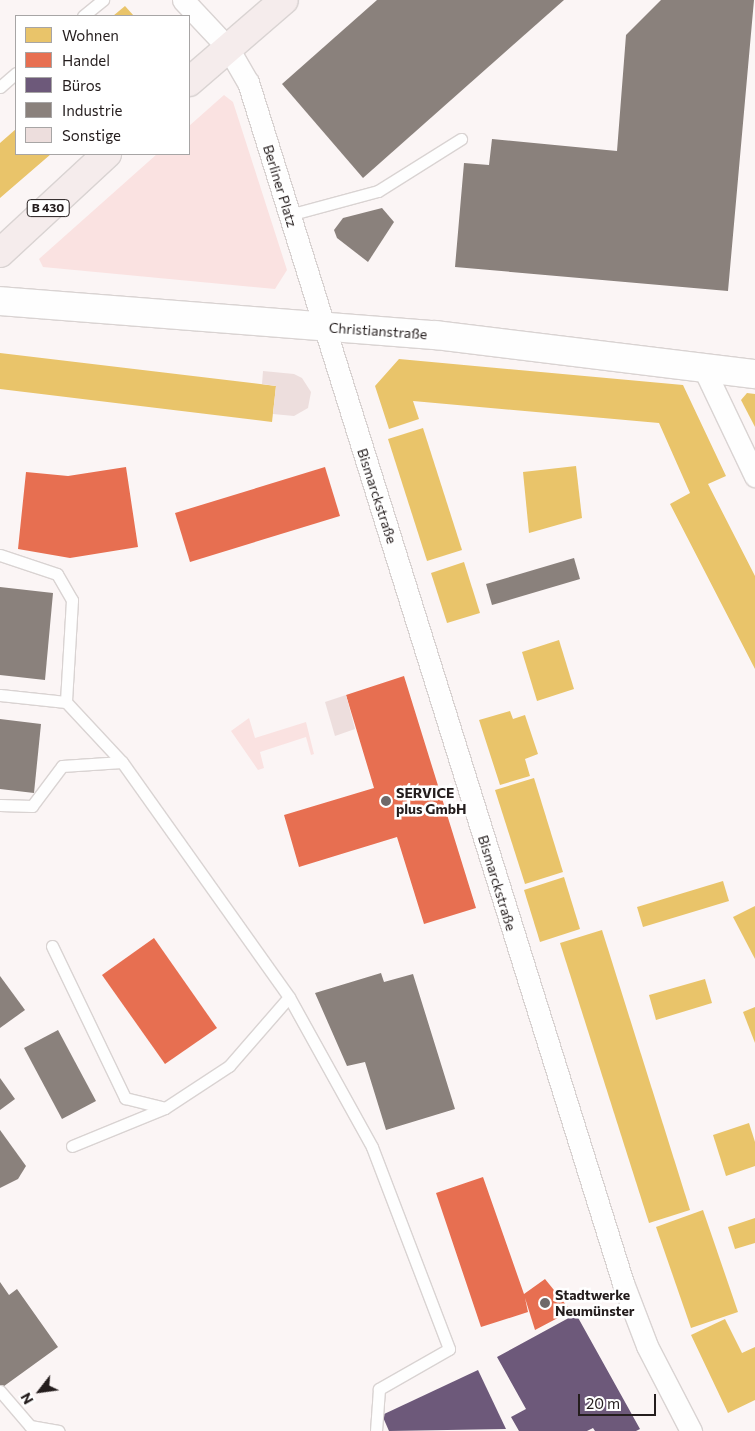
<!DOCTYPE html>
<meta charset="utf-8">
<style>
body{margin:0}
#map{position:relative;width:755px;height:1431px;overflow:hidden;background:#fbf5f5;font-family:Commissioner,sans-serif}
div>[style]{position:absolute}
.green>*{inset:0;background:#fae2e1}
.homes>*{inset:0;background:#e9c46a}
.shops>*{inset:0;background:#e76f51}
.offices>*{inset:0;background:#6d597a}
.industry>*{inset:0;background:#8a817c}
.building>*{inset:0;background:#eddedd}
.roads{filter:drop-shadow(1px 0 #d9d3d2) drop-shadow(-1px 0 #d9d3d2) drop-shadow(0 1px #d9d3d2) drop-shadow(0 -1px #d9d3d2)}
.lane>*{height:11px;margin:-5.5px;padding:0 5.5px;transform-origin:5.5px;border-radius:5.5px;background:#fefefe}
.street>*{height:21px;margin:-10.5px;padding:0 10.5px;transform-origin:10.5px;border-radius:10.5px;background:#fefefe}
.secondary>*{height:28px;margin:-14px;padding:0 14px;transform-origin:14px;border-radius:14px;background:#fefefe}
.primary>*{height:28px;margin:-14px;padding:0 14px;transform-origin:14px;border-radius:14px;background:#f5ecec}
.dots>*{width:14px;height:14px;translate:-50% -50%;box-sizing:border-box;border:2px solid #fff;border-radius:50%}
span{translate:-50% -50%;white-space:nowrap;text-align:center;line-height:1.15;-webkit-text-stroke:5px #fff;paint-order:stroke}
.shield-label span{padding:1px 4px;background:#fff;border:1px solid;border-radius:4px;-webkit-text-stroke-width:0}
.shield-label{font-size:12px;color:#241d1d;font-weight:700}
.street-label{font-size:14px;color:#241d1d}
.poi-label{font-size:14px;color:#241d1d;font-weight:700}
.left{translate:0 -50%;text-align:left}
.legend{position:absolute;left:15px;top:15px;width:175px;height:140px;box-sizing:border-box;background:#fff;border:1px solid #a7a5a5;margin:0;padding:6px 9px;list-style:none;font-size:15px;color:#241d1d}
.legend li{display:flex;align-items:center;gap:10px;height:25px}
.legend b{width:25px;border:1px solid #a7a5a5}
.north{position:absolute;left:15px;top:1366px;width:50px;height:50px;-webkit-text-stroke:4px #fff;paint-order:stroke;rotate:240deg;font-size:14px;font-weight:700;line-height:20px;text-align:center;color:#241d1d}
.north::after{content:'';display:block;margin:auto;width:18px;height:22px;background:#241d1d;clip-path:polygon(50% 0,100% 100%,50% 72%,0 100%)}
.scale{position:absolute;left:578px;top:1394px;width:78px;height:22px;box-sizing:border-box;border:2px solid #241d1d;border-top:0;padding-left:6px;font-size:15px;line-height:18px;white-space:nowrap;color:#241d1d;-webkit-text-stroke:4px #fff;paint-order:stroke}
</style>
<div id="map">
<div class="green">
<div style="clip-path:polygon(224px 95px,233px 102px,287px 270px,275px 289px,43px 267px,39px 259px,157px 154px,189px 154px,189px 126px)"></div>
<div style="clip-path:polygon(249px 718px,255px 738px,306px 722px,314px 754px,311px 755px,306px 737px,260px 752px,264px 768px,258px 770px,231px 731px)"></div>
</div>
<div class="homes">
<div style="clip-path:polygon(125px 6px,134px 16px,113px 16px)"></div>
<div style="clip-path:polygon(16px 129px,16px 154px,51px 154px,0 198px,0 143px)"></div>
<div style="clip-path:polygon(0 353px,276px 386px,272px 422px,0 389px)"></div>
<div style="clip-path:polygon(399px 359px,683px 385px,726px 476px,708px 484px,755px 576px,755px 669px,670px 504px,690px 493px,659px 423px,413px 401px,419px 419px,389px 429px,375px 386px)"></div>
<div style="clip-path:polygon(747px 393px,755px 394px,755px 427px,741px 400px)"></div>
<div style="clip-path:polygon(423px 428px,462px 550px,427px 561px,388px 439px)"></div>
<div style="clip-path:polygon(576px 466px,582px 518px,529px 533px,523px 472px)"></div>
<div style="clip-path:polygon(464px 562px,480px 613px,447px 623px,431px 573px)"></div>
<div style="clip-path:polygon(559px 640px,574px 689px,537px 701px,522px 652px)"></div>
<div style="clip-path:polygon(510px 711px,513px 719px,525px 715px,538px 754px,525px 759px,530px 776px,500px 785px,479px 720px)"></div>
<div style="clip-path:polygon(534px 778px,563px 872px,525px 884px,495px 790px)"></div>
<div style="clip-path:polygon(564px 877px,580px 929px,540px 942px,524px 890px)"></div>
<div style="clip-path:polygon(723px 881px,729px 901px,643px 927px,637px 907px)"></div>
<div style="clip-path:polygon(755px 906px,755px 959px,733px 917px)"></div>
<div style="clip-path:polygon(602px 930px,690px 1210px,649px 1223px,560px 943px)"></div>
<div style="clip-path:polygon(705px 979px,712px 1003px,656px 1020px,649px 995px)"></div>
<div style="clip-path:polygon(755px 1007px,755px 1043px,743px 1012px)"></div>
<div style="clip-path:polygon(749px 1123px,755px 1142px,755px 1166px,726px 1176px,713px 1135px)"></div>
<div style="clip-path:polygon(703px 1210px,738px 1312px,691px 1328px,656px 1227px)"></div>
<div style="clip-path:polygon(755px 1218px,755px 1243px,735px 1249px,728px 1227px)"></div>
<div style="clip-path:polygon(725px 1319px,742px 1353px,755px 1347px,755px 1400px,728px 1413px,691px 1335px)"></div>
</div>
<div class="shops">
<div style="clip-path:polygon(126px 467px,138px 547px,70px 558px,18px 549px,26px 472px,68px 476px)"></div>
<div style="clip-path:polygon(325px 467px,340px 516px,190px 562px,175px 513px)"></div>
<div style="clip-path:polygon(404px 676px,476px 908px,424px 924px,397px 837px,299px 867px,284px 815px,374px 788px,346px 695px)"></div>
<div style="clip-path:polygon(154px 938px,217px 1028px,165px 1064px,102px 975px)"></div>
<div style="clip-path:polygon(483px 1177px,524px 1294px,545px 1279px,571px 1311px,535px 1330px,525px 1298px,528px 1312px,481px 1327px,436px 1193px)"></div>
</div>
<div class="offices">
<div style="clip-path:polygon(576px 1314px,640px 1429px,636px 1431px,595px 1431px,593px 1428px,587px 1431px,519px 1431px,511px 1417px,526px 1409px,497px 1357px)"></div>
<div style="clip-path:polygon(478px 1370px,506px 1429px,389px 1431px,382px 1415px)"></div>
</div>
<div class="industry">
<div style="clip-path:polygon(377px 0,564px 0,363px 178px,282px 84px)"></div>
<div style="clip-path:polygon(661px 0,754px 0,728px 291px,455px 267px,464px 163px,489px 165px,492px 139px,617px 151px,626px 35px)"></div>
<div style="clip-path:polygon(382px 208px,394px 222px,368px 262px,337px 238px,334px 230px,343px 218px)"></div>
<div style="clip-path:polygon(574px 558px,580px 579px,492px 605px,486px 584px)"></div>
<div style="clip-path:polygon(0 587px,53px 593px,45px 680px,0 675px)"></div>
<div style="clip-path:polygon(0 719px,41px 724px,34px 793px,0 789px)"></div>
<div style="clip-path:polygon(381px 973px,384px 982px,413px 974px,455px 1109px,386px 1130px,365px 1062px,347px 1066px,315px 993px)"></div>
<div style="clip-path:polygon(0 976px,25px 1010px,0 1028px)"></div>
<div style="clip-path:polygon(58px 1030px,96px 1101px,62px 1119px,24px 1048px)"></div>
<div style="clip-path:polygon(0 1078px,15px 1099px,0 1110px)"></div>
<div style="clip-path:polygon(0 1130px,26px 1166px,18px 1179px,0 1188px)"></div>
<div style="clip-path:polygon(0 1282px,9px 1295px,17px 1289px,58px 1347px,0 1389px)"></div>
</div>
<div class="building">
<div style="clip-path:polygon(263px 371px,294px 374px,302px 378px,311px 392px,308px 408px,294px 416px,273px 414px,276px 386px,262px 384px)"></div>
<div style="clip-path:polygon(346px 695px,355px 729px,335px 736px,325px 702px)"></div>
</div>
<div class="roads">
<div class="lane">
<div style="left:83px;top:16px;width:26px;rotate:-39deg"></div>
<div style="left:0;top:87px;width:21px;rotate:-41deg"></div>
<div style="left:289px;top:215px;width:92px;rotate:-15.1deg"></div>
<div style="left:378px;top:191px;width:98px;rotate:-32.1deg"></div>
<div style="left:0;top:555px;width:60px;rotate:18.4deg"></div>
<div style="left:57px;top:574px;width:30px;rotate:60deg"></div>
<div style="left:72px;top:600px;width:102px;rotate:93.4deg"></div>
<div style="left:0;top:695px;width:66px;rotate:6.1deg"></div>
<div style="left:66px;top:702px;width:82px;rotate:47deg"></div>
<div style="left:0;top:805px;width:32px;rotate:2deg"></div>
<div style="left:32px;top:806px;width:50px;rotate:-53.1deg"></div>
<div style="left:62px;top:766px;width:60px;rotate:-3.8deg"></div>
<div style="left:122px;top:762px;width:288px;rotate:54.6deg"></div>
<div style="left:52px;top:946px;width:169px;rotate:64.3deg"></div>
<div style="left:125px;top:1098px;width:41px;rotate:14deg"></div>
<div style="left:72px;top:1146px;width:100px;rotate:-22.2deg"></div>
<div style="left:165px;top:1108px;width:77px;rotate:-33.3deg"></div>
<div style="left:229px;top:1066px;width:91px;rotate:-49deg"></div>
<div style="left:289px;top:997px;width:171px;rotate:61deg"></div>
<div style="left:372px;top:1147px;width:216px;rotate:69.1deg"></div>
<div style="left:449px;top:1349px;width:81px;rotate:150.3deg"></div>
<div style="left:379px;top:1389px;width:42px;rotate:94.1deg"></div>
<div style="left:0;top:1391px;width:46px;rotate:49.4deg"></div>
<div style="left:30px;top:1426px;width:29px;rotate:10deg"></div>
</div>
<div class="street">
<div style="left:183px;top:0;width:66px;rotate:46.8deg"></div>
<div style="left:228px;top:48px;width:39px;rotate:60deg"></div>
<div style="left:248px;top:82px;width:1258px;rotate:72.66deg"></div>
<div style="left:623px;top:1283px;width:67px;rotate:69.1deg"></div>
<div style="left:647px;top:1346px;width:96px;rotate:62.6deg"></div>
<div style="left:703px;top:367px;width:121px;rotate:64.5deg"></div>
</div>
<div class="secondary">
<div style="left:0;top:301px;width:437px;rotate:4.5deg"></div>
<div style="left:436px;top:335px;width:321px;rotate:7deg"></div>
</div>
<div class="primary">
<div style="left:189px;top:82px;width:125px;rotate:-40.8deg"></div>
<div style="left:0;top:253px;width:146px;rotate:-42.8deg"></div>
</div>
</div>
<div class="dots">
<div style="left:386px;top:801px;background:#6f6969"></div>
<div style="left:545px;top:1303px;background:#6f6969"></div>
</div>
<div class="shield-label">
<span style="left:48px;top:208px">B 430</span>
</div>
<div class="street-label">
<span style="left:280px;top:186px;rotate:73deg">Berliner Platz</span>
<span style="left:378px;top:331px;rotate:4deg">Christianstraße</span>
<span style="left:377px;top:496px;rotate:72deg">Bismarckstraße</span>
<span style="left:497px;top:883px;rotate:73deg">Bismarckstraße</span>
</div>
<div class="poi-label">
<span class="left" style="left:396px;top:801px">SERVICE<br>plus GmbH</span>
<span class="left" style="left:555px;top:1303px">Stadtwerke<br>Neumünster</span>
</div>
<ul class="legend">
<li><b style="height:14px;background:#e9c46a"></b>Wohnen</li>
<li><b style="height:14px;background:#e76f51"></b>Handel</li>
<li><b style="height:14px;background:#6d597a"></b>Büros</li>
<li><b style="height:14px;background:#8a817c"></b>Industrie</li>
<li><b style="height:14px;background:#eddedd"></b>Sonstige</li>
</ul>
<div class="north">N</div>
<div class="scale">20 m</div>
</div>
